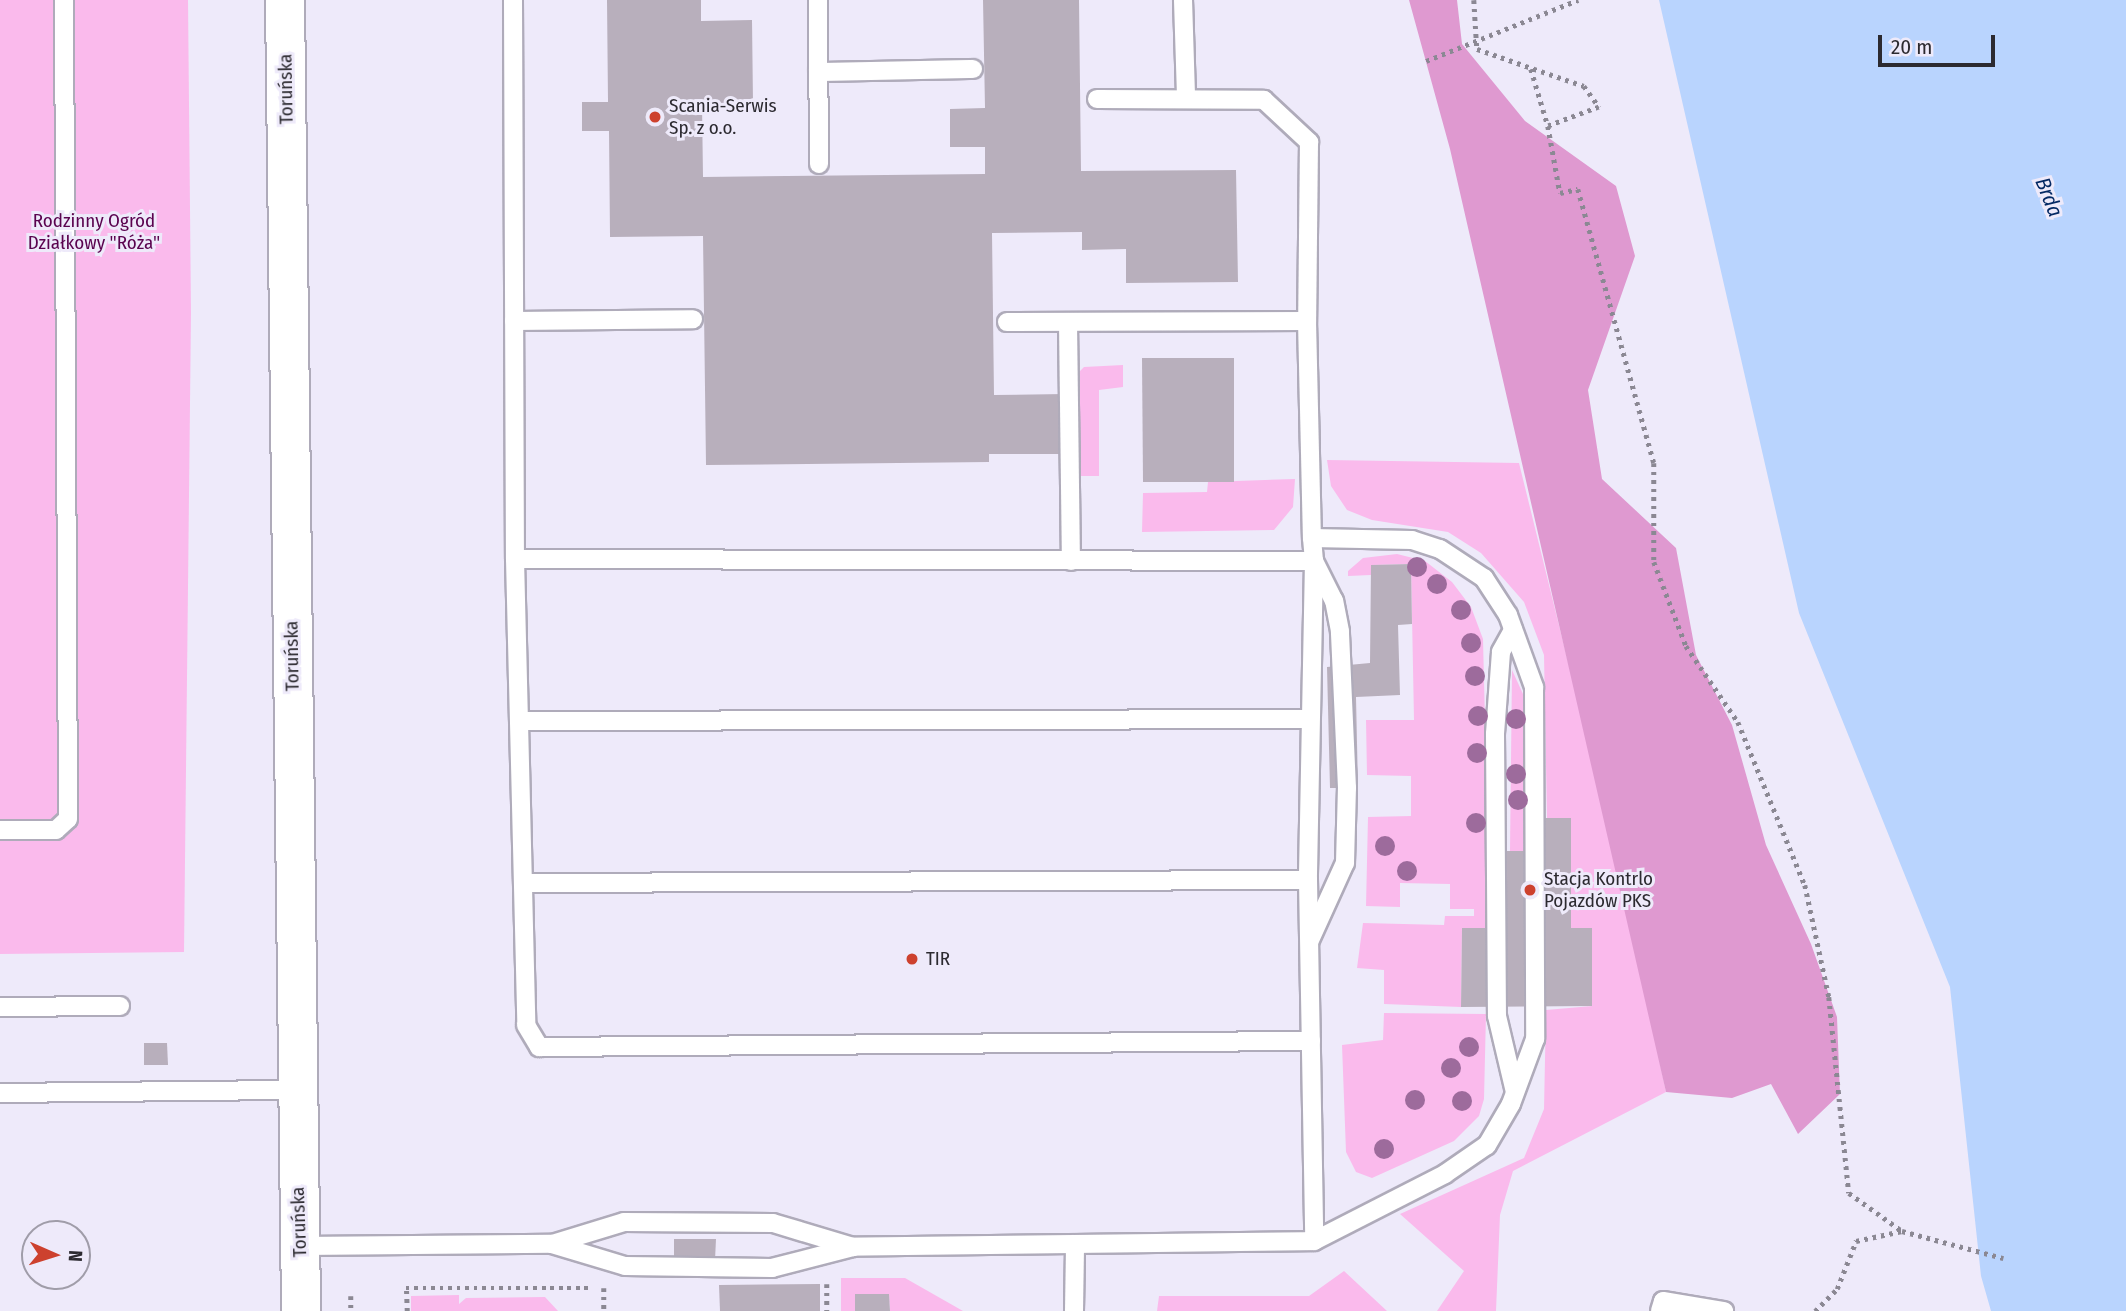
<!DOCTYPE html>
<meta charset="utf-8">
<style>
body{margin:0}
#map{position:relative;width:2126px;height:1311px;overflow:hidden;background:#eeeafa;font-family:"Fira Sans Condensed",sans-serif}
div>[style]{position:absolute}
.green>*{inset:0;background:#fabaec}
.forest>*{inset:0;background:#df99d0}
.water>*{inset:0;background:#b9d4fe}
.building>*{inset:0;background:#b8afbc}
.path>*{height:4.5px;margin-top:-2.25px;transform-origin:0;background:repeating-linear-gradient(90deg,#8b8893 0 3.5px,transparent 0 8.5px)}
.roads{filter:drop-shadow(2px 0 #afabba) drop-shadow(-2px 0 #afabba) drop-shadow(0 2px #afabba) drop-shadow(0 -2px #afabba)}
.service>*{height:18px;margin:-9px;padding:0 9px;transform-origin:9px;border-radius:9px;background:#fff}
.tertiary>*{height:38px;margin:-19px;padding:0 19px;transform-origin:19px;border-radius:19px;background:#fff}
.trees>*{width:20px;height:20px;margin:-10px;border-radius:50%;background:#9d6b9c}
.dots>*{width:19px;height:19px;translate:-50% -50%;box-sizing:border-box;border:4px solid #eeeafa;border-radius:50%}
span{translate:-50% -50%;white-space:nowrap;text-align:center;line-height:1.15;-webkit-text-stroke:6px #eeeafa;paint-order:stroke}
.street-label{font-size:19px;color:#2c2a30}
.poi-label{font-size:19px;color:#2c2a30}
.left{translate:0 -50%;text-align:left}
.park-label{font-size:19px;color:#5a034f}
.water-label{font-size:21px;color:#042964;font-style:italic}
.north{position:absolute;left:21px;top:1220px;width:70px;height:70px;box-sizing:border-box;background:#eeeafa;border:2px solid #a09da9;border-radius:50%;rotate:93deg;font-size:19px;font-weight:700;line-height:28px;text-align:center;color:#2c2a30}
.north::after{content:'';display:block;margin:auto;width:24px;height:32px;background:#cd412e;clip-path:polygon(50% 0,100% 100%,50% 72%,0 100%)}
.scale{position:absolute;left:1878px;top:35px;width:117px;height:32px;box-sizing:border-box;border:4px solid #2c2a30;border-top:0;padding-left:9px;font-size:21px;line-height:24px;white-space:nowrap;color:#2c2a30;-webkit-text-stroke:5px #eeeafa;paint-order:stroke}
</style>
<div id="map">
<div class="green">
<div style="clip-path:polygon(0 0,188px 0,191px 313px,184px 952px,0 954px)"></div>
<div style="clip-path:polygon(1123px 365px,1123px 387px,1099px 390px,1099px 476px,1075px 476px,1078px 373px,1084px 367px)"></div>
<div style="clip-path:polygon(1327px 460px,1519px 463px,1618px 865px,1666px 1092px,1513px 1171px,1500px 1215px,1496px 1311px,1437px 1311px,1464px 1271px,1400px 1214px,1524px 1158px,1544px 1109px,1546px 1010px,1592px 1006px,1592px 928px,1571px 928px,1547px 818px,1544px 655px,1524px 602px,1481px 553px,1448px 532px,1372px 520px,1347px 510px,1331px 486px)"></div>
<div style="clip-path:polygon(1295px 479px,1293px 507px,1274px 530px,1142px 532px,1143px 493px,1207px 492px,1208px 482px)"></div>
<div style="clip-path:polygon(1397px 554px,1425px 561px,1452px 582px,1471px 607px,1483px 639px,1490px 928px,1462px 928px,1461px 1007px,1384px 1004px,1384px 970px,1357px 968px,1363px 923px,1444px 925px,1445px 916px,1474px 916px,1474px 909px,1450px 909px,1450px 884px,1400px 883px,1400px 907px,1366px 906px,1368px 817px,1411px 816px,1411px 776px,1367px 775px,1366px 720px,1414px 720px,1411px 564px,1372px 565px,1371px 575px,1348px 576px,1348px 571px,1363px 558px)"></div>
<div style="clip-path:polygon(1512px 670px,1523px 694px,1529px 851px,1510px 851px)"></div>
<div style="clip-path:polygon(1384px 1013px,1486px 1014px,1484px 1099px,1479px 1116px,1454px 1141px,1372px 1178px,1356px 1172px,1346px 1152px,1342px 1045px,1383px 1040px)"></div>
<div style="clip-path:polygon(1344px 1271px,1387px 1311px,1157px 1311px,1159px 1296px,1309px 1296px)"></div>
<div style="clip-path:polygon(841px 1278px,905px 1278px,963px 1311px,890px 1311px,889px 1294px,855px 1294px,855px 1311px,841px 1311px)"></div>
<div style="clip-path:polygon(459px 1295px,459px 1304px,466px 1298px,545px 1297px,558px 1311px,411px 1311px,411px 1296px)"></div>
</div>
<div class="forest">
<div style="clip-path:polygon(1409px 0,1457px 0,1462px 44px,1525px 121px,1616px 186px,1635px 256px,1588px 390px,1602px 479px,1676px 548px,1696px 655px,1732px 725px,1766px 845px,1811px 944px,1837px 1017px,1840px 1094px,1798px 1134px,1771px 1084px,1732px 1098px,1666px 1092px,1450px 149px)"></div>
</div>
<div class="water">
<div style="clip-path:polygon(1659px 0,2126px 0,2126px 1311px,1991px 1311px,1981px 1276px,1950px 987px,1799px 613px)"></div>
</div>
<div class="building">
<div style="clip-path:polygon(607px 0,701px 0,701px 21px,752px 20px,753px 103px,702px 104px,703px 177px,985px 174px,985px 147px,950px 147px,950px 109px,985px 108px,983px 0,1079px 0,1081px 171px,1236px 170px,1238px 282px,1126px 283px,1126px 249px,1082px 250px,1082px 232px,992px 233px,994px 395px,1065px 394px,1065px 454px,989px 454px,989px 462px,706px 465px,703px 236px,610px 237px,609px 131px,582px 131px,582px 102px,608px 102px)"></div>
<div style="clip-path:polygon(1142px 358px,1234px 358px,1234px 482px,1143px 482px)"></div>
<div style="clip-path:polygon(1411px 564px,1412px 624px,1398px 625px,1400px 695px,1356px 697px,1358px 788px,1330px 788px,1327px 667px,1370px 663px,1371px 565px)"></div>
<div style="clip-path:polygon(1529px 818px,1571px 818px,1571px 928px,1592px 928px,1592px 1006px,1461px 1007px,1462px 928px,1490px 928px,1490px 851px,1529px 851px)"></div>
<div style="clip-path:polygon(144px 1043px,167px 1043px,168px 1065px,144px 1065px)"></div>
<div style="clip-path:polygon(674px 1239px,716px 1239px,715px 1260px,674px 1260px)"></div>
<div style="clip-path:polygon(820px 1284px,820px 1311px,720px 1311px,719px 1285px)"></div>
<div style="clip-path:polygon(855px 1294px,889px 1294px,890px 1311px,855px 1311px)"></div>
</div>
<div class="path">
<div style="left:1474px;top:0;width:49px;rotate:86.5deg"></div>
<div style="left:1477px;top:49px;width:113px;rotate:19.1deg"></div>
<div style="left:1584px;top:86px;width:26px;rotate:54deg"></div>
<div style="left:1599px;top:107px;width:54px;rotate:159.6deg"></div>
<div style="left:1548px;top:126px;width:68px;rotate:79.8deg"></div>
<div style="left:1560px;top:193px;width:18px;rotate:-13deg"></div>
<div style="left:1578px;top:189px;width:284px;rotate:74.5deg"></div>
<div style="left:1654px;top:463px;width:99px;rotate:90deg"></div>
<div style="left:1654px;top:562px;width:90px;rotate:69.1deg"></div>
<div style="left:1686px;top:646px;width:92px;rotate:55.6deg"></div>
<div style="left:1738px;top:722px;width:176px;rotate:67.7deg"></div>
<div style="left:1805px;top:885px;width:115px;rotate:77.9deg"></div>
<div style="left:1829px;top:997px;width:197px;rotate:84.2deg"></div>
<div style="left:1849px;top:1193px;width:65px;rotate:35.6deg"></div>
<div style="left:1426px;top:61px;width:164px;rotate:-21.9deg"></div>
<div style="left:1531px;top:69px;width:59px;rotate:73.4deg"></div>
<div style="left:827px;top:1284px;width:27px;rotate:90deg"></div>
<div style="left:604px;top:1288px;width:23px;rotate:90deg"></div>
<div style="left:351px;top:1296px;width:15px;rotate:90deg"></div>
<div style="left:407px;top:1311px;width:23px;rotate:-92deg"></div>
<div style="left:406px;top:1288px;width:186px"></div>
<div style="left:1815px;top:1311px;width:31px;rotate:-45deg"></div>
<div style="left:1837px;top:1289px;width:52px;rotate:-68.4deg"></div>
<div style="left:1856px;top:1241px;width:47px;rotate:-12.3deg"></div>
<div style="left:1902px;top:1231px;width:105px;rotate:15deg"></div>
</div>
<div class="roads">
<div class="service">
<div style="left:513px;top:0;width:559px;rotate:89.8deg"></div>
<div style="left:515px;top:559px;width:466px;rotate:88.6deg"></div>
<div style="left:526px;top:1025px;width:26px;rotate:59deg"></div>
<div style="left:539px;top:1047px;width:772px;rotate:-0.45deg"></div>
<div style="left:818px;top:0;width:164px;rotate:89.7deg"></div>
<div style="left:1183px;top:0;width:98px;rotate:88.2deg"></div>
<div style="left:818px;top:72px;width:155px;rotate:-1.1deg"></div>
<div style="left:1097px;top:99px;width:167px;rotate:0.3deg"></div>
<div style="left:1264px;top:100px;width:62px;rotate:43deg"></div>
<div style="left:1309px;top:142px;width:179px;rotate:90.6deg"></div>
<div style="left:514px;top:321px;width:179px;rotate:-0.6deg"></div>
<div style="left:1007px;top:322px;width:300px;rotate:-0.2deg"></div>
<div style="left:1307px;top:321px;width:217px;rotate:88.7deg"></div>
<div style="left:1068px;top:322px;width:239px;rotate:89.3deg"></div>
<div style="left:515px;top:559px;width:799px;rotate:0.14deg"></div>
<div style="left:1314px;top:561px;width:319px;rotate:91.1deg"></div>
<div style="left:1308px;top:880px;width:361px;rotate:89deg"></div>
<div style="left:1314px;top:1241px;width:461px;rotate:179.3deg"></div>
<div style="left:853px;top:1247px;width:84px;rotate:165.5deg"></div>
<div style="left:772px;top:1268px;width:147px;rotate:-179.2deg"></div>
<div style="left:625px;top:1266px;width:76px;rotate:-163.2deg"></div>
<div style="left:1513px;top:630px;width:25px;rotate:119deg"></div>
<div style="left:1501px;top:652px;width:82px;rotate:94.2deg"></div>
<div style="left:1495px;top:734px;width:282px;rotate:89.6deg"></div>
<div style="left:1497px;top:1016px;width:78px;rotate:76.7deg"></div>
<div style="left:519px;top:721px;width:791px;rotate:-0.14deg"></div>
<div style="left:0;top:830px;width:56px"></div>
<div style="left:56px;top:830px;width:16px;rotate:-43deg"></div>
<div style="left:68px;top:819px;width:819px;rotate:-90.28deg"></div>
<div style="left:523px;top:883px;width:785px;rotate:-0.22deg"></div>
<div style="left:1310px;top:940px;width:85px;rotate:-65.6deg"></div>
<div style="left:1345px;top:863px;width:75px;rotate:-88.5deg"></div>
<div style="left:1347px;top:788px;width:157px;rotate:-92.6deg"></div>
<div style="left:1340px;top:631px;width:31px;rotate:-101deg"></div>
<div style="left:1334px;top:601px;width:45px;rotate:-116.6deg"></div>
<div style="left:1314px;top:561px;width:23px;rotate:-95deg"></div>
<div style="left:1312px;top:538px;width:100px;rotate:1.1deg"></div>
<div style="left:1412px;top:540px;width:29px;rotate:18deg"></div>
<div style="left:1440px;top:549px;width:53px;rotate:33.4deg"></div>
<div style="left:1484px;top:578px;width:44px;rotate:57deg"></div>
<div style="left:1508px;top:615px;width:77px;rotate:70.1deg"></div>
<div style="left:1534px;top:687px;width:352px;rotate:89.8deg"></div>
<div style="left:1535px;top:1039px;width:69px;rotate:110.3deg"></div>
<div style="left:1511px;top:1104px;width:48px;rotate:120.3deg"></div>
<div style="left:1487px;top:1145px;width:51px;rotate:145.4deg"></div>
<div style="left:1445px;top:1174px;width:147px;rotate:152.9deg"></div>
<div style="left:0;top:1007px;width:120px;rotate:-0.5deg"></div>
<div style="left:0;top:1093px;width:296px;rotate:-0.6deg"></div>
<div style="left:301px;top:1246px;width:251px;rotate:-0.5deg"></div>
<div style="left:552px;top:1244px;width:75px;rotate:-17deg"></div>
<div style="left:624px;top:1222px;width:149px;rotate:0.4deg"></div>
<div style="left:773px;top:1223px;width:84px;rotate:16.7deg"></div>
<div style="left:1074px;top:1311px;width:67px;rotate:-89.1deg"></div>
<div style="left:1660px;top:1311px;width:10px;rotate:-73deg"></div>
<div style="left:1663px;top:1301px;width:62px;rotate:9.3deg"></div>
</div>
<div class="tertiary">
<div style="left:285px;top:0;width:1311px;rotate:89.3deg"></div>
</div>
</div>
<div class="trees">
<div style="left:1417px;top:567px"></div>
<div style="left:1437px;top:584px"></div>
<div style="left:1461px;top:610px"></div>
<div style="left:1471px;top:643px"></div>
<div style="left:1475px;top:676px"></div>
<div style="left:1478px;top:716px"></div>
<div style="left:1516px;top:719px"></div>
<div style="left:1477px;top:753px"></div>
<div style="left:1516px;top:774px"></div>
<div style="left:1518px;top:800px"></div>
<div style="left:1476px;top:823px"></div>
<div style="left:1385px;top:846px"></div>
<div style="left:1407px;top:871px"></div>
<div style="left:1469px;top:1047px"></div>
<div style="left:1451px;top:1068px"></div>
<div style="left:1415px;top:1100px"></div>
<div style="left:1462px;top:1101px"></div>
<div style="left:1384px;top:1149px"></div>
</div>
<div class="dots">
<div style="left:655px;top:117px;background:#cd412e"></div>
<div style="left:1530px;top:890px;background:#cd412e"></div>
<div style="left:912px;top:959px;background:#cd412e"></div>
</div>
<div class="street-label">
<span style="left:286px;top:89px;rotate:-91deg">Toruńska</span>
<span style="left:292px;top:656px;rotate:-91deg">Toruńska</span>
<span style="left:299px;top:1222px;rotate:-92deg">Toruńska</span>
</div>
<div class="poi-label">
<span class="left" style="left:669px;top:117px">Scania-Serwis<br>Sp. z o.o.</span>
<span class="left" style="left:1544px;top:890px">Stacja Kontrlo<br>Pojazdów PKS</span>
<span class="left" style="left:926px;top:959px">TIR</span>
</div>
<div class="park-label">
<span style="left:94px;top:232px">Rodzinny Ogród<br>Działkowy "Róża"</span>
</div>
<div class="water-label">
<span style="left:2049px;top:197px;rotate:68deg">Brda</span>
</div>
<div class="north">N</div>
<div class="scale">20 m</div>
</div>
